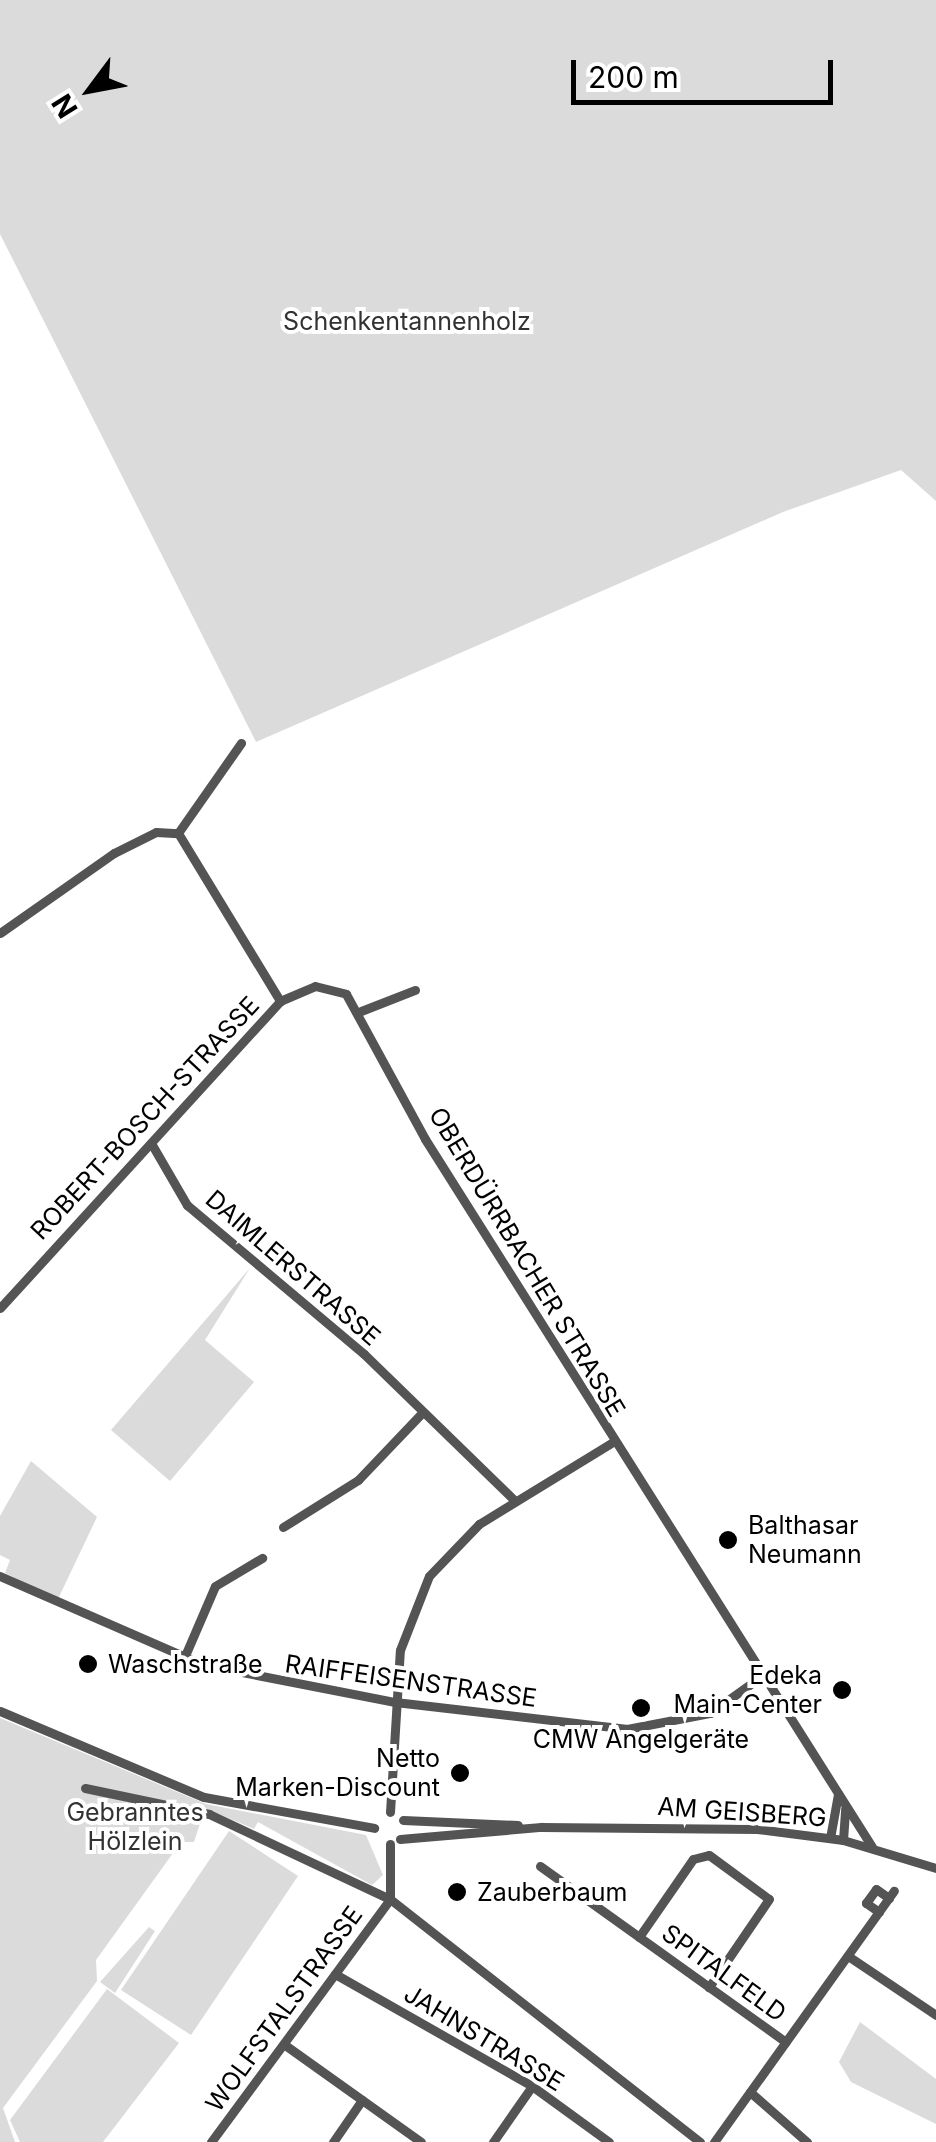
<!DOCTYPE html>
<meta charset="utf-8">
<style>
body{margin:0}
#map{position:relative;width:936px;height:2142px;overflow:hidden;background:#fff;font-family:Inter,sans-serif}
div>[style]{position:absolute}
.green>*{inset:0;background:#dbdbdb}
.minor>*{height:9px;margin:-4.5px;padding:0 4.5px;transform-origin:4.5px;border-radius:4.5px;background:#545454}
.dots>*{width:28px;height:28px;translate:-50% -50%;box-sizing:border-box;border:5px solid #fff;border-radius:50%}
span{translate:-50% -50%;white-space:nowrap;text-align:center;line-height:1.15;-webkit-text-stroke:8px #fff;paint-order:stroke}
.park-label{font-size:25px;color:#323232}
.street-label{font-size:25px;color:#000}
.poi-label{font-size:25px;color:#000}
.left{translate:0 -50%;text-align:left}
.right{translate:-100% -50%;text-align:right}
.north{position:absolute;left:40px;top:40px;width:100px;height:100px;-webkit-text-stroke:8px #fff;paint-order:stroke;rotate:238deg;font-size:28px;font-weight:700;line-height:40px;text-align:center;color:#000}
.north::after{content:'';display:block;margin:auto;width:35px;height:45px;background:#000;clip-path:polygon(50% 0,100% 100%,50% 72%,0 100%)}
.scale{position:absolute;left:571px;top:60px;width:262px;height:45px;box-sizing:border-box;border:5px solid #000;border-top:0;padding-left:12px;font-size:30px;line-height:35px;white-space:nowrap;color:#000;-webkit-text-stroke:8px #fff;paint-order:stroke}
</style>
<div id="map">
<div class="green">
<div style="clip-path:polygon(0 0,936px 0,936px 501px,901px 470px,783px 512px,256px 742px,0 234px)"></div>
<div style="clip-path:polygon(250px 1268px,205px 1340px,254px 1382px,170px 1481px,111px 1430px)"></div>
<div style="clip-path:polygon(31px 1461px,97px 1517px,58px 1599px,5px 1573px,10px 1560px,0 1555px,0 1516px)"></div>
<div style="clip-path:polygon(0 1718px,206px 1804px,366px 1835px,383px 1875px,372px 1885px,258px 1822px,254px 1829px,205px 1808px,194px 1842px,181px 1842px,96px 1960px,97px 1981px,3px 2108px,15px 2142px,0 2142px)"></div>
<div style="clip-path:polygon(229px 1831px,298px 1876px,191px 2035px,121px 1990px)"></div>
<div style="clip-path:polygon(149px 1927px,155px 1931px,115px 1993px,100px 1982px)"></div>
<div style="clip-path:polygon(107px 1989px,179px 2043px,103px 2142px,20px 2142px,10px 2120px)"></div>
<div style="clip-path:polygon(860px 2022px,936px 2079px,936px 2124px,851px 2082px,839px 2062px)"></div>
</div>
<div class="minor">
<div style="left:178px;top:833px;width:110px;rotate:-55deg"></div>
<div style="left:0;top:933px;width:139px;rotate:-35.1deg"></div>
<div style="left:114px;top:853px;width:47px;rotate:-26.6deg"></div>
<div style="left:156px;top:832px;width:22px;rotate:3deg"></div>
<div style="left:178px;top:833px;width:197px;rotate:58.7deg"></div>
<div style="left:361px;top:1011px;width:58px;rotate:-21.3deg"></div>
<div style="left:151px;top:1143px;width:72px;rotate:59.9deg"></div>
<div style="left:187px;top:1205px;width:231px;rotate:40.1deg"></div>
<div style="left:364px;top:1354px;width:211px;rotate:44.2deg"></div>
<div style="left:0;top:1308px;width:416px;rotate:-47.6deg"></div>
<div style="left:280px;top:1001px;width:38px;rotate:-23deg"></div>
<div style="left:315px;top:986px;width:32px;rotate:14deg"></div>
<div style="left:346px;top:994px;width:165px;rotate:61.4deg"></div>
<div style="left:425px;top:1139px;width:837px;rotate:57.73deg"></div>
<div style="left:283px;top:1527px;width:89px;rotate:-32.1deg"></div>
<div style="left:358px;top:1480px;width:90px;rotate:-46.4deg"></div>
<div style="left:0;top:1576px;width:219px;rotate:23.6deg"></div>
<div style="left:201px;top:1664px;width:198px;rotate:11.1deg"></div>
<div style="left:395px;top:1702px;width:234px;rotate:6.6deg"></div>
<div style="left:627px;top:1729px;width:85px;rotate:-10.9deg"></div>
<div style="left:710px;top:1713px;width:65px;rotate:-35.6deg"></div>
<div style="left:184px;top:1658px;width:78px;rotate:-66.7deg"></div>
<div style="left:215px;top:1586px;width:55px;rotate:-30.8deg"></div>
<div style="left:0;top:1711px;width:221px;rotate:22.9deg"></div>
<div style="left:204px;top:1797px;width:173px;rotate:10.3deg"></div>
<div style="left:85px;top:1788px;width:127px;rotate:11.8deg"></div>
<div style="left:209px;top:1814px;width:200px;rotate:25.2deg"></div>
<div style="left:390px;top:1899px;width:394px;rotate:38.1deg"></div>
<div style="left:390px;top:1812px;width:162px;rotate:-86.5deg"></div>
<div style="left:400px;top:1650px;width:79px;rotate:-68.6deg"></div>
<div style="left:429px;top:1576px;width:72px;rotate:-46.1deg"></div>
<div style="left:479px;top:1524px;width:157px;rotate:-31.5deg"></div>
<div style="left:403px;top:1820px;width:115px;rotate:2.5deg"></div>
<div style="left:830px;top:1838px;width:45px;rotate:-79.7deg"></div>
<div style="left:400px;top:1839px;width:142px;rotate:-4.9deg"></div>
<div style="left:541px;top:1827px;width:216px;rotate:0.5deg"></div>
<div style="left:757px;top:1829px;width:87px;rotate:7.3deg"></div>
<div style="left:843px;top:1840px;width:97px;rotate:16.8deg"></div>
<div style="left:843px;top:1840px;width:32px;rotate:-86deg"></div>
<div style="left:540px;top:1866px;width:302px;rotate:35.6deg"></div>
<div style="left:390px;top:1899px;width:55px;rotate:-90deg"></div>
<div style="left:879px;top:1912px;width:16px;rotate:-145deg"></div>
<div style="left:866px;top:1903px;width:17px;rotate:-54deg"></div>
<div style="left:876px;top:1889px;width:16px;rotate:35deg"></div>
<div style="left:639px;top:1937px;width:95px;rotate:-55.3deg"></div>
<div style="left:693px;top:1859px;width:16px;rotate:-14deg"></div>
<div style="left:709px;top:1855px;width:74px;rotate:36.3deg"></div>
<div style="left:769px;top:1899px;width:107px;rotate:124.3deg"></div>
<div style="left:848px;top:1956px;width:106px;rotate:33.8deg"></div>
<div style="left:335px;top:1974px;width:227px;rotate:29.6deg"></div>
<div style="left:532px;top:2086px;width:95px;rotate:36deg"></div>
<div style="left:285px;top:2045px;width:167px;rotate:35.5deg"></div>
<div style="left:750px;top:2092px;width:76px;rotate:41.3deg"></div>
<div style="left:211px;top:2142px;width:302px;rotate:-53.6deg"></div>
<div style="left:333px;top:2142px;width:51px;rotate:-55.4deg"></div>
<div style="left:493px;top:2142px;width:68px;rotate:-55.1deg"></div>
<div style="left:714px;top:2142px;width:309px;rotate:-54.4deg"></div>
</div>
<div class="dots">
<div style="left:728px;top:1540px;background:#000"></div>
<div style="left:88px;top:1664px;background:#000"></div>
<div style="left:842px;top:1690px;background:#000"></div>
<div style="left:641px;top:1708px;background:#000"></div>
<div style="left:460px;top:1773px;background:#000"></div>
<div style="left:457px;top:1892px;background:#000"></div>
</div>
<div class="park-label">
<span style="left:407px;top:321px">Schenkentannenholz</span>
<span style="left:135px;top:1827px">Gebranntes<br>Hölzlein</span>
</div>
<div class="street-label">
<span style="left:145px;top:1118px;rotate:-47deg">ROBERT-BOSCH-STRASSE</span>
<span style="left:527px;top:1262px;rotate:59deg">OBERDÜRRBACHER STRASSE</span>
<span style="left:293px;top:1268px;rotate:41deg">DAIMLERSTRASSE</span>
<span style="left:411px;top:1681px;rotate:8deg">RAIFFEISENSTRASSE</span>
<span style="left:742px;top:1812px;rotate:4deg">AM GEISBERG</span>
<span style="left:724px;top:1973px;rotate:36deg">SPITALFELD</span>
<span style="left:284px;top:2009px;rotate:-54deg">WOLFSTALSTRASSE</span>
<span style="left:484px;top:2038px;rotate:31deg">JAHNSTRASSE</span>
</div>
<div class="poi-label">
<span class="left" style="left:748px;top:1540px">Balthasar<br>Neumann</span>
<span class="left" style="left:108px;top:1664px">Waschstraße</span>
<span class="right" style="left:822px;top:1690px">Edeka<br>Main-Center</span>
<span style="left:641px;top:1739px">CMW Angelgeräte</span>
<span class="right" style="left:440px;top:1773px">Netto<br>Marken-Discount</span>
<span class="left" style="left:477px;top:1892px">Zauberbaum</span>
</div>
<div class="north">N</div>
<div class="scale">200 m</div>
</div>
